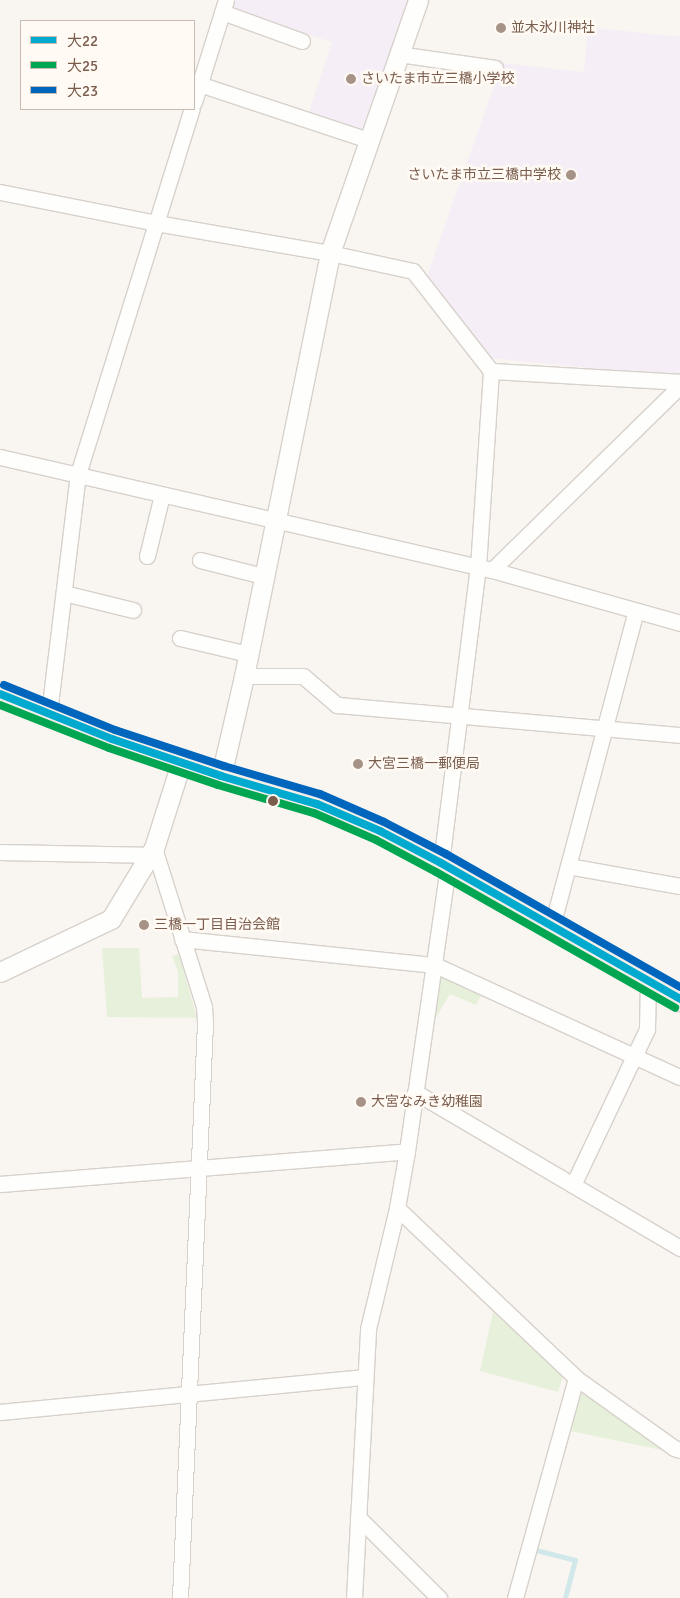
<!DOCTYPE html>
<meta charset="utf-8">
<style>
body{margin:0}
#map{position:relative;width:680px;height:1598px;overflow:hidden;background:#f9f5f0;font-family:Signika,"Noto Sans JP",sans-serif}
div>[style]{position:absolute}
.education>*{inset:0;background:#f6eef6}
.green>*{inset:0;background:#e7f0db}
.stream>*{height:5px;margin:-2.5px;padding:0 2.5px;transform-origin:2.5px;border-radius:2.5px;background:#d0e8ea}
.roads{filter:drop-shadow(1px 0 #d7d1cb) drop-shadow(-1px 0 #d7d1cb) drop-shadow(0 1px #d7d1cb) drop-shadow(0 -1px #d7d1cb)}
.minor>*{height:15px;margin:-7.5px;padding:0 7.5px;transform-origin:7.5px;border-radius:7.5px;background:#fefefd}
.tertiary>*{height:19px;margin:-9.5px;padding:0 9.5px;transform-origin:9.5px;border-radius:9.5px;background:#fefefd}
.primary>*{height:24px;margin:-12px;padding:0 12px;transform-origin:12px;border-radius:12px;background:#f3eee8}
.bus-1>*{height:8px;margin:-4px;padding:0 4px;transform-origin:4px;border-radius:4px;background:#00a9ce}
.bus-2>*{height:8px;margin:-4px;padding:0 4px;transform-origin:4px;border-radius:4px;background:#00a651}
.bus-3>*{height:8px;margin:-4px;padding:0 4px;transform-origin:4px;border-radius:4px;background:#0065bd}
.dots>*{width:14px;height:14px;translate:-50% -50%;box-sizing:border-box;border:2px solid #fffaf3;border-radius:50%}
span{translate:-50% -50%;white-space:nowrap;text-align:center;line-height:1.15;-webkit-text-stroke:5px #fffaf3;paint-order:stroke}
.poi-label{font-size:14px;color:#7a5c4d}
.left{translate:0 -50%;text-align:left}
.right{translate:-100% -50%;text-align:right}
.legend{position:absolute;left:20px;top:20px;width:175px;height:90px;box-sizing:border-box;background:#fffaf3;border:1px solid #cabbb1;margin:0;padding:6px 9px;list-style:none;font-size:15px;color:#7a5c4d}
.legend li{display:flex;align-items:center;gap:10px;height:25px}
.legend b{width:25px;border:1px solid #cabbb1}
</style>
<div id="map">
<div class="education">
<div style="clip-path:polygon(233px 0,410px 0,365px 126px,356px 130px,308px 115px,332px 42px,230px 10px)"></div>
<div style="clip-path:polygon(588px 27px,680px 37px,680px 374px,670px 376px,489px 358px,426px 279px,502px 63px,584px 72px)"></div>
</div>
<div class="green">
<div style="clip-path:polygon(102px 948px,139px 948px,142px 998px,178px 997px,178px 972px,172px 956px,179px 954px,197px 1018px,107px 1017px)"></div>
<div style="clip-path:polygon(438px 972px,483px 991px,476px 1005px,450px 994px,429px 1029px)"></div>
<div style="clip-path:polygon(493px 1312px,563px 1376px,558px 1392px,480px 1371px)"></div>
<div style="clip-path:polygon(578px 1387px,671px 1452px,566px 1430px)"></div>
</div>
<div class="stream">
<div style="left:536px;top:1550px;width:40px;rotate:14.4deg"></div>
<div style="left:575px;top:1560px;width:39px;rotate:105deg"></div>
</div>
<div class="roads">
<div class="minor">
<div style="left:222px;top:12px;width:85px;rotate:19.9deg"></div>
<div style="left:398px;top:54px;width:98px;rotate:8.2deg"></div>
<div style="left:199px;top:84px;width:178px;rotate:18.3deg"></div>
<div style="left:194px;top:102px;width:107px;rotate:-72.6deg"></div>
<div style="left:0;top:192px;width:159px;rotate:11.2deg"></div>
<div style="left:156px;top:223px;width:177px;rotate:9.8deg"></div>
<div style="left:330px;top:253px;width:85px;rotate:12.2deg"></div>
<div style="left:413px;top:271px;width:127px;rotate:52deg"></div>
<div style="left:491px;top:371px;width:189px;rotate:3.3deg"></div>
<div style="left:0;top:457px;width:505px;rotate:12.94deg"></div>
<div style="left:492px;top:570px;width:195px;rotate:15.7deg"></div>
<div style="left:147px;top:556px;width:63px;rotate:-76.2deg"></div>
<div style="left:200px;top:560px;width:65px;rotate:14.3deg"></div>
<div style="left:492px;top:570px;width:263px;rotate:-44.4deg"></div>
<div style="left:64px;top:593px;width:71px;rotate:13.8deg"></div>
<div style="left:180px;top:638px;width:70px;rotate:13.2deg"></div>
<div style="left:244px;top:676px;width:59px"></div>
<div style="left:303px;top:676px;width:45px;rotate:40.5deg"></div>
<div style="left:337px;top:705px;width:344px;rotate:5deg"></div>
<div style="left:49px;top:713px;width:241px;rotate:-83.1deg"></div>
<div style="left:78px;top:474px;width:382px;rotate:-72.7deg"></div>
<div style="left:154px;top:848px;width:167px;rotate:72.5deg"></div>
<div style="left:204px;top:1007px;width:16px;rotate:86deg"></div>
<div style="left:205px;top:1023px;width:576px;rotate:92.49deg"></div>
<div style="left:0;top:852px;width:150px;rotate:1.1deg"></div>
<div style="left:441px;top:863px;width:298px;rotate:-82.9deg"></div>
<div style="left:478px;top:567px;width:196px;rotate:-86.2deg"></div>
<div style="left:568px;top:866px;width:114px;rotate:10.1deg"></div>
<div style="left:552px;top:926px;width:326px;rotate:-75.1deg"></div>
<div style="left:182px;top:939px;width:254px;rotate:5.9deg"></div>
<div style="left:435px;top:965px;width:269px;rotate:24.6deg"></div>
<div style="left:415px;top:1092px;width:308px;rotate:30.5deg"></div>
<div style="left:0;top:1184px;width:408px;rotate:-4.6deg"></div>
<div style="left:573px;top:1185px;width:173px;rotate:-64.6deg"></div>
<div style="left:647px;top:1029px;width:48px;rotate:-88.8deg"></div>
<div style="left:397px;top:1208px;width:247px;rotate:43.5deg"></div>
<div style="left:576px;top:1378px;width:120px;rotate:35.5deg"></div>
<div style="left:674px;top:1448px;width:6px;rotate:18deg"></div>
<div style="left:0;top:1412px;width:367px;rotate:-5.5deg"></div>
<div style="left:358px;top:1517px;width:115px;rotate:45deg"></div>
<div style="left:354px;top:1598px;width:269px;rotate:-87deg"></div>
<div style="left:368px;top:1329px;width:124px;rotate:-76.5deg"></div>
<div style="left:397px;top:1208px;width:58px;rotate:-80deg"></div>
<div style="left:407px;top:1151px;width:287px;rotate:-81.8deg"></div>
<div style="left:515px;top:1598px;width:228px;rotate:-74.5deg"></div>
</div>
<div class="tertiary">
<div style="left:221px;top:776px;width:103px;rotate:-77deg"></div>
<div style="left:244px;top:676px;width:432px;rotate:-78.5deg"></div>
<div style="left:330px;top:253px;width:268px;rotate:-70.8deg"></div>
<div style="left:0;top:972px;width:123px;rotate:-25.5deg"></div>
<div style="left:111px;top:919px;width:83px;rotate:-58.8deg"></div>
<div style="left:154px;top:848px;width:89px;rotate:-72.4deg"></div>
</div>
<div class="primary">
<div style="left:0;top:694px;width:121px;rotate:21.9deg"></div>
<div style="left:112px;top:739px;width:115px;rotate:18.7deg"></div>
<div style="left:221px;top:776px;width:100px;rotate:16.3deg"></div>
<div style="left:317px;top:804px;width:69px;rotate:23.2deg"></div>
<div style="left:380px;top:831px;width:69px;rotate:27.7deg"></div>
<div style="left:441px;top:863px;width:275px;rotate:29.6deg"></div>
</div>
</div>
<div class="bus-1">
<div style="left:0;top:694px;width:121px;rotate:21.9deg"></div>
<div style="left:112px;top:739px;width:115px;rotate:18.7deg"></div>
<div style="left:221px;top:776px;width:100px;rotate:16.3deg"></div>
<div style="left:317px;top:804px;width:69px;rotate:23.2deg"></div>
<div style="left:380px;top:831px;width:69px;rotate:27.7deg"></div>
<div style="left:441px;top:863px;width:275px;rotate:29.6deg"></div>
</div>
<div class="bus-2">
<div style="left:0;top:705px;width:117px;rotate:21.5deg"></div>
<div style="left:109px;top:748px;width:115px;rotate:18.7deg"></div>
<div style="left:218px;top:785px;width:100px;rotate:16.3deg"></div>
<div style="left:314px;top:813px;width:68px;rotate:23.5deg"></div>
<div style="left:376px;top:840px;width:68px;rotate:28.1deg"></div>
<div style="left:436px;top:872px;width:275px;rotate:29.6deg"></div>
</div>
<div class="bus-3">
<div style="left:4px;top:685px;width:120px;rotate:22.1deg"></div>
<div style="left:115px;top:730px;width:115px;rotate:18.3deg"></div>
<div style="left:224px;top:766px;width:100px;rotate:16.3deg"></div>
<div style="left:320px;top:794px;width:70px;rotate:23.6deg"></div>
<div style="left:384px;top:822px;width:70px;rotate:27.3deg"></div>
<div style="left:446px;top:854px;width:269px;rotate:29.6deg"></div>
</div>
<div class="dots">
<div style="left:501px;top:28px;background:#a69286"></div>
<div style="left:351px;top:79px;background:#a69286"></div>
<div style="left:571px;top:175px;background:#a69286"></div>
<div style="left:358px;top:764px;background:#a69286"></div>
<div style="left:273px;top:801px;background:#7a5c4d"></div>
<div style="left:144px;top:925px;background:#a69286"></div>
<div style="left:361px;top:1102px;background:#a69286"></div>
</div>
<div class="poi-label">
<span class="left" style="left:511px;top:28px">並木氷川神社</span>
<span class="left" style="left:361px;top:79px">さいたま市立三橋小学校</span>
<span class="right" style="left:561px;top:175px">さいたま市立三橋中学校</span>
<span class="left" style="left:368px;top:764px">大宮三橋一郵便局</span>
<span class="left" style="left:154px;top:925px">三橋一丁目自治会館</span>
<span class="left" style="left:371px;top:1102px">大宮なみき幼稚園</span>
</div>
<ul class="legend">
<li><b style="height:6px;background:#00a9ce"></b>大22</li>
<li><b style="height:6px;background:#00a651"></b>大25</li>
<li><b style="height:6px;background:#0065bd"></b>大23</li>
</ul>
</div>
